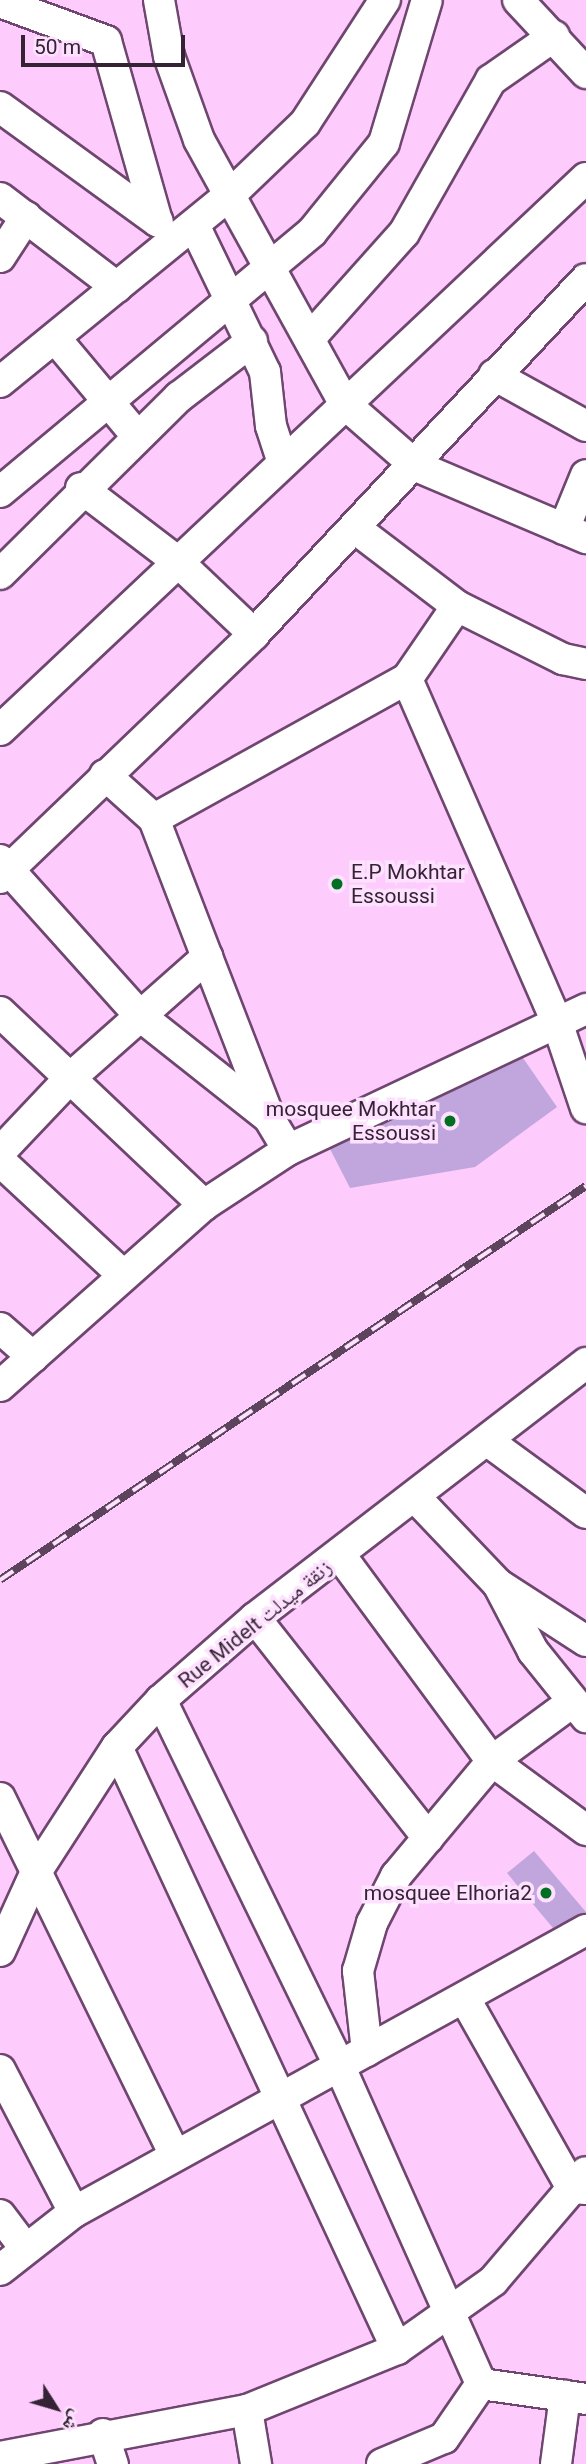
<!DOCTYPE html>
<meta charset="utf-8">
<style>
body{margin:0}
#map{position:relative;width:586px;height:2464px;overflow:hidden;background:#fdccfd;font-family:Roboto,"Noto Naskh Arabic",sans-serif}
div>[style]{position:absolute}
.building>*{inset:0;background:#c0a6dd}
.roads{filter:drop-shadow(2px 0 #6f466f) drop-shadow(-2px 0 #6f466f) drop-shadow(0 2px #6f466f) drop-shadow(0 -2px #6f466f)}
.minor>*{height:30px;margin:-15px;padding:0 15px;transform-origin:15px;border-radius:15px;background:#fff}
.rail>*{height:8px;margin-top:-4px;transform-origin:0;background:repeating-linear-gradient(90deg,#fee1fe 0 16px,#5c445c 0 32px);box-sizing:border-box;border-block:2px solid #5c445c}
.dots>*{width:19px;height:19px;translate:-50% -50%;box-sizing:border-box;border:4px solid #fee1fe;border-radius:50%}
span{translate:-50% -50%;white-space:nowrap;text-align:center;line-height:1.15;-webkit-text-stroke:7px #fee1fe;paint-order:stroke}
.poi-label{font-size:21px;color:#352335}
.left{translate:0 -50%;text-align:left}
.right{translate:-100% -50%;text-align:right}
.street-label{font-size:21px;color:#352335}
.north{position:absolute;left:21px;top:2373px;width:70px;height:70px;-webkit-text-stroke:5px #fee1fe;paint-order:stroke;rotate:127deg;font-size:19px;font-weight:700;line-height:28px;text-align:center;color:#352335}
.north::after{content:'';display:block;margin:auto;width:24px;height:32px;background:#352335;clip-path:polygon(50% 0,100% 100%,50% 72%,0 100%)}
.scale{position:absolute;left:21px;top:35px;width:164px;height:32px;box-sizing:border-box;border:4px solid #352335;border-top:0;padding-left:9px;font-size:21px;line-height:24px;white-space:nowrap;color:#352335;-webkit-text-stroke:5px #fee1fe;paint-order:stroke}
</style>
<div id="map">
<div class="building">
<div style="clip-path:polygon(523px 1058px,557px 1107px,475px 1167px,350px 1188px,330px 1149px)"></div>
<div style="clip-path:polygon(534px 1851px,586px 1912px,553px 1928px,507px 1873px)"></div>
</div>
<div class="roads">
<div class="minor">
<div style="left:159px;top:0;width:57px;rotate:79.9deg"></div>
<div style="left:169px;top:56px;width:89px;rotate:70.3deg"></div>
<div style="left:199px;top:140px;width:302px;rotate:61.1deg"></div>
<div style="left:345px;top:404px;width:94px;rotate:41.1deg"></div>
<div style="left:416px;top:466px;width:185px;rotate:23deg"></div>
<div style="left:518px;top:0;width:100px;rotate:47deg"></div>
<div style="left:0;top:2px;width:113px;rotate:20.2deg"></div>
<div style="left:106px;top:41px;width:187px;rotate:74.2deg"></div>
<div style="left:0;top:107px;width:195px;rotate:36deg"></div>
<div style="left:0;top:198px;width:147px;rotate:37.3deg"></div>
<div style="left:194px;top:225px;width:163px;rotate:64.2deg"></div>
<div style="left:265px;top:372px;width:54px;rotate:83.7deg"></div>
<div style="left:271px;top:426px;width:38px;rotate:72deg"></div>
<div style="left:0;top:257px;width:48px;rotate:-57deg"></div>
<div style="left:55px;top:338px;width:128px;rotate:50.1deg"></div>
<div style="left:310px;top:338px;width:141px;rotate:-48.2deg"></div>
<div style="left:404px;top:233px;width:176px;rotate:-60.4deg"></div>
<div style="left:491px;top:80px;width:77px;rotate:-34.9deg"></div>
<div style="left:494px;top:375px;width:105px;rotate:29deg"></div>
<div style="left:0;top:382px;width:299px;rotate:-39.2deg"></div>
<div style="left:232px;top:193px;width:101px;rotate:-43.8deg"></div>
<div style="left:305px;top:123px;width:147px;rotate:-57deg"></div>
<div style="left:81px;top:488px;width:122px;rotate:37.3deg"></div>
<div style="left:178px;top:562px;width:105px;rotate:43.5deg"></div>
<div style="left:0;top:492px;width:406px;rotate:-39.8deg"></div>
<div style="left:312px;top:232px;width:114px;rotate:-51deg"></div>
<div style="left:384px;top:143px;width:149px;rotate:-73.3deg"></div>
<div style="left:356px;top:529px;width:127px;rotate:37.3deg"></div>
<div style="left:457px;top:606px;width:119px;rotate:26.6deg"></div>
<div style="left:563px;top:659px;width:24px;rotate:12deg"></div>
<div style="left:564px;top:529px;width:58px;rotate:-67.8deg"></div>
<div style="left:0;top:574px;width:252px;rotate:-44.7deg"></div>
<div style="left:179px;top:397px;width:92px;rotate:-37.5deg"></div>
<div style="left:407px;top:679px;width:374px;rotate:66.4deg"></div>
<div style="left:557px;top:1022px;width:91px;rotate:71.4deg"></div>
<div style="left:0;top:730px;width:805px;rotate:-43.29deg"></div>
<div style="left:154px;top:819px;width:289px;rotate:-29deg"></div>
<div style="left:407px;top:679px;width:88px;rotate:-55.6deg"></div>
<div style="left:0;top:860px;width:208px;rotate:48.1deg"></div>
<div style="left:139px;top:1015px;width:166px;rotate:38.4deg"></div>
<div style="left:269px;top:1118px;width:37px;rotate:59deg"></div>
<div style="left:0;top:878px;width:352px;rotate:-43.8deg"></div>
<div style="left:254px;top:634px;width:486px;rotate:-46.9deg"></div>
<div style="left:207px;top:957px;width:172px;rotate:68.8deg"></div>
<div style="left:0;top:1012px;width:281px;rotate:43.4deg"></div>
<div style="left:0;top:1152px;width:99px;rotate:-46.6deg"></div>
<div style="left:68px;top:1080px;width:186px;rotate:-41.5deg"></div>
<div style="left:207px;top:957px;width:148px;rotate:-111deg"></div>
<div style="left:154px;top:819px;width:66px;rotate:-138.1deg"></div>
<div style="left:0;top:1161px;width:168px;rotate:42.8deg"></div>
<div style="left:0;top:1328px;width:44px;rotate:41.3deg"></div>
<div style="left:0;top:1386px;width:273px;rotate:-41.6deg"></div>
<div style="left:204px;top:1205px;width:100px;rotate:-33.2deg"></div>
<div style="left:288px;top:1150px;width:330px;rotate:-25.3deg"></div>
<div style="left:489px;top:1442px;width:120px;rotate:36.2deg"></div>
<div style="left:416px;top:1498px;width:119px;rotate:46.4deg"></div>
<div style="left:498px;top:1584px;width:105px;rotate:32.9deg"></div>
<div style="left:340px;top:1555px;width:256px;rotate:53.6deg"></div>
<div style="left:492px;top:1761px;width:117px;rotate:36.3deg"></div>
<div style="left:498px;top:1584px;width:76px;rotate:62.4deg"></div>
<div style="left:533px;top:1651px;width:85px;rotate:51.2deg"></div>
<div style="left:255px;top:1618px;width:280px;rotate:51.8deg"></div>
<div style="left:161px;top:1700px;width:408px;rotate:64deg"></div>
<div style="left:340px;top:2067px;width:347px;rotate:66deg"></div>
<div style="left:117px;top:1747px;width:664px;rotate:65.06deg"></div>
<div style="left:0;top:1798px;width:398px;rotate:63.9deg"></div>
<div style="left:0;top:1951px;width:87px;rotate:-65.5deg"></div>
<div style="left:36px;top:1872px;width:149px;rotate:-57.1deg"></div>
<div style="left:117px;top:1747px;width:64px;rotate:-46.9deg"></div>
<div style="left:161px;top:1700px;width:125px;rotate:-41.1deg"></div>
<div style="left:255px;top:1618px;width:418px;rotate:-37.6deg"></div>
<div style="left:465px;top:1999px;width:217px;rotate:60.5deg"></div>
<div style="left:572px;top:2188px;width:14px;rotate:4deg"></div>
<div style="left:367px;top:2051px;width:81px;rotate:-96.4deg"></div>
<div style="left:358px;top:1971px;width:50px;rotate:-73.7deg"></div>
<div style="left:372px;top:1923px;width:53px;rotate:-62.9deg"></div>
<div style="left:396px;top:1876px;width:150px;rotate:-50.1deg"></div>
<div style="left:492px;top:1761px;width:98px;rotate:-36.3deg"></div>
<div style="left:0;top:2070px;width:160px;rotate:62.5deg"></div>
<div style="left:0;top:2215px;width:39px;rotate:53deg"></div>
<div style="left:0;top:2270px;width:94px;rotate:-38.1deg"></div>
<div style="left:74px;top:2212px;width:585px;rotate:-28.85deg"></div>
<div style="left:481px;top:2384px;width:106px;rotate:8.1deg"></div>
<div style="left:247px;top:2410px;width:55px;rotate:80.5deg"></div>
<div style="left:103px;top:2434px;width:32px;rotate:72deg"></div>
<div style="left:0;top:2457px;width:251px;rotate:-10.8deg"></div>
<div style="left:247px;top:2410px;width:162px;rotate:-22.1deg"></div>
<div style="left:397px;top:2349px;width:118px;rotate:-35.3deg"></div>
<div style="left:493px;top:2281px;width:143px;rotate:-49.5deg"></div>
<div style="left:382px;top:2464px;width:67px;rotate:-22.8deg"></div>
<div style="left:444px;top:2438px;width:65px;rotate:-55.6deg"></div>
<div style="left:556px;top:2464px;width:69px;rotate:-82.5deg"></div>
</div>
</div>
<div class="rail">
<div style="left:0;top:1580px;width:706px;rotate:-33.92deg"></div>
</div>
<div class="dots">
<div style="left:337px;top:884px;background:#006f21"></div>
<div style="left:450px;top:1121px;background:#006f21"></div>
<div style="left:546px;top:1893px;background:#006f21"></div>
</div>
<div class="poi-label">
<span class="left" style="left:351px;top:884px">E.P Mokhtar<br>Essoussi</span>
<span class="right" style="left:436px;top:1121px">mosquee Mokhtar<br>Essoussi</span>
<span class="right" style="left:532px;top:1893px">mosquee Elhoria2</span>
</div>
<div class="street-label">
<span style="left:255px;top:1624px;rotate:-39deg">Rue Midelt زنقة ميدلت</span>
</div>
<div class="north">ش</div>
<div class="scale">50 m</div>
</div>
